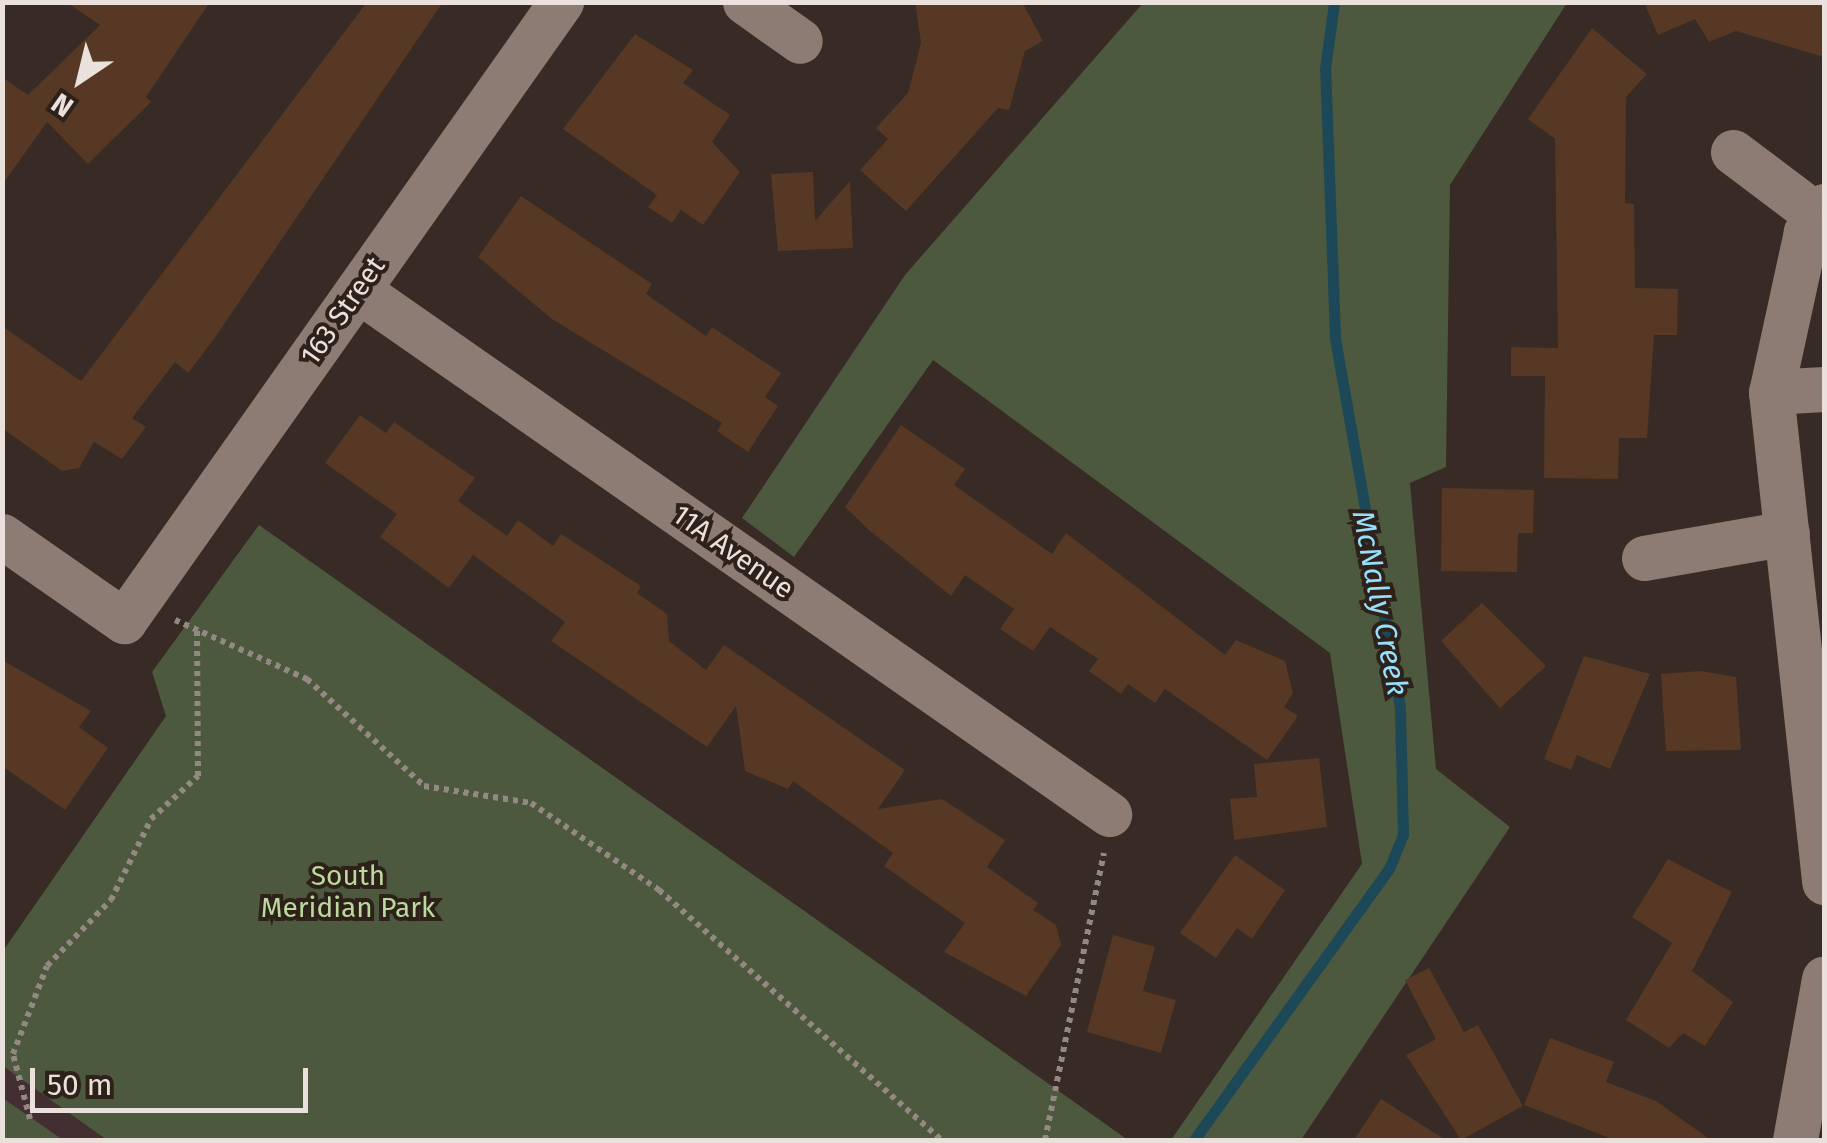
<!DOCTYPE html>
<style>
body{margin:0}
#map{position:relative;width:1827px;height:1143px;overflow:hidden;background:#382a24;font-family:"Fira Sans",sans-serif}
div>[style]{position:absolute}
.education>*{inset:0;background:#432f32}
.green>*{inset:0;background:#4c593f}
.stream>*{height:11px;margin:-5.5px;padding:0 5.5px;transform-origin:5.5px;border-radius:5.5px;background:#1d4857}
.building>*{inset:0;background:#563824}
.path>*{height:6px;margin-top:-3px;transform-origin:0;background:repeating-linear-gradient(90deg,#938882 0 5px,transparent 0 10px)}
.street>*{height:45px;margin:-22.5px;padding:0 22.5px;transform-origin:22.5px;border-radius:22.5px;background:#8c7c74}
span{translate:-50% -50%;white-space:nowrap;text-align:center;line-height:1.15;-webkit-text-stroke:8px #2e211a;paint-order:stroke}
.street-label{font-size:28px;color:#eae1dc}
.park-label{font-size:28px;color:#bbd89e}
.water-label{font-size:30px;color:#96e0fd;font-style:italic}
.frame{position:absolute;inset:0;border:5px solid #eae1dc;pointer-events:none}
.north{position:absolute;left:30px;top:30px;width:100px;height:100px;-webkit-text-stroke:8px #2e211a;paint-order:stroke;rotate:215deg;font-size:28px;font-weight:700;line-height:40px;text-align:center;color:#eae1dc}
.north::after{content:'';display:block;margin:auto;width:35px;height:45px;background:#eae1dc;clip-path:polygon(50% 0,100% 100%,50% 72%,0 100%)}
.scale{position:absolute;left:30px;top:1068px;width:278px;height:45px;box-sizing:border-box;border:5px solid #eae1dc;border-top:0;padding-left:12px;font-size:30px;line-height:35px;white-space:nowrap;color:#eae1dc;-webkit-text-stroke:8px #2e211a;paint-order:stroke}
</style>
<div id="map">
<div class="education">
<div style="clip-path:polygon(3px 1066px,107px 1140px,3px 1140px)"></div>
</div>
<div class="green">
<div style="clip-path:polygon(1143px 3px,1567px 3px,1450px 185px,1446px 467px,1410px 483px,1436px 769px,1510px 827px,1301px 1140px,1171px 1140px,1362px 864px,1330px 653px,933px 360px,794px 557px,742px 518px,905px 275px)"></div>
<div style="clip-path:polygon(259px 525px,1128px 1140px,107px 1140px,3px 1066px,3px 951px,166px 716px,152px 672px)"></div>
<div style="clip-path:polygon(4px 1099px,63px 1140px,3px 1140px)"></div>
</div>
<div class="stream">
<div style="left:1194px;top:1140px;width:334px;rotate:-54.3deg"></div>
<div style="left:1389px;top:869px;width:38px;rotate:-68deg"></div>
<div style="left:1403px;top:834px;width:127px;rotate:-91.4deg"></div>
<div style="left:1400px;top:707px;width:376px;rotate:-100deg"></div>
<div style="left:1335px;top:337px;width:268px;rotate:-92.1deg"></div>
<div style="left:1325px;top:69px;width:68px;rotate:-82.3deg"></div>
</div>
<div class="building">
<div style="clip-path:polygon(66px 2px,210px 2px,146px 97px,151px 102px,88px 164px,47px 122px,2px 185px,2px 77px,28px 95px,100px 25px)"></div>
<div style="clip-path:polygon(367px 2px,443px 2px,214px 339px,188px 373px,175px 362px,132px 418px,146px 427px,122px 459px,94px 442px,79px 468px,62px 471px,2px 428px,2px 326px,81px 381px)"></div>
<div style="clip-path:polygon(915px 2px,1022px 2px,1043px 41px,1025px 51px,1009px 110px,998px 108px,906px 211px,860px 170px,888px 139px,876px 128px,908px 93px,921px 43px)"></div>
<div style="clip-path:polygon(1644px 2px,1824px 2px,1824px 57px,1736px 31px,1709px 42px,1695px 19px,1658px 35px)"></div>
<div style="clip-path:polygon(1592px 28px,1647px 74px,1626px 97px,1625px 203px,1634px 204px,1635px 288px,1678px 289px,1677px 335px,1654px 335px,1647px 438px,1619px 438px,1618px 479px,1544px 478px,1545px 376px,1511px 376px,1511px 347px,1558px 348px,1555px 139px,1528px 119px)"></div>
<div style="clip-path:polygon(635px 34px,693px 70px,683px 83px,730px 115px,712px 142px,740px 172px,703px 225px,681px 210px,672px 223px,648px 207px,657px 195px,563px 129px)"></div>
<div style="clip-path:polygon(813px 172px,815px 221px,850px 181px,853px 248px,778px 251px,771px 174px)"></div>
<div style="clip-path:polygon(521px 196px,652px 284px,646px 294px,706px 336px,712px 327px,781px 373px,765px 397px,778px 406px,748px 452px,717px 431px,722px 423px,552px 319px,478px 257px)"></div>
<div style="clip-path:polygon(360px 415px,386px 433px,394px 422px,475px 478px,458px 501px,507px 536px,518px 520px,553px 546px,561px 534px,641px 586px,637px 593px,667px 614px,669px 641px,706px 670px,724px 645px,905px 770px,878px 809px,942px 799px,1005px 840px,987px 867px,1038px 903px,1033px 910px,1056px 925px,1061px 945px,1026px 996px,944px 952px,965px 923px,884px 866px,893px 853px,793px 781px,788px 789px,745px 771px,736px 706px,707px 747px,551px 641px,565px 622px,473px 555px,449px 588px,380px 537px,397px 514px,325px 463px)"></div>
<div style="clip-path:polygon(901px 425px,965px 469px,954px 485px,1052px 554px,1066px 533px,1225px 655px,1236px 640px,1285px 661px,1293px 693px,1284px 707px,1298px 716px,1267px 760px,1165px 689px,1155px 703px,1128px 684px,1121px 694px,1089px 671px,1098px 659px,1050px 627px,1033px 651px,1000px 629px,1014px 609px,965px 575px,951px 596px,870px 531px,845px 507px)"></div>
<div style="clip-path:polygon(1442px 488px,1534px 490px,1533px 533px,1518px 533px,1517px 572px,1441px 571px)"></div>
<div style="clip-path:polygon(1482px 603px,1546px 666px,1500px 708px,1441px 641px)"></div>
<div style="clip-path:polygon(1584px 656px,1650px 674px,1610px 769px,1577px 755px,1571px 770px,1544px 759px)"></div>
<div style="clip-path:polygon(2px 660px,91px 711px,79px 727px,108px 748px,65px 810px,2px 766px)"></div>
<div style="clip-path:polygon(1701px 671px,1736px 677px,1741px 750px,1666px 751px,1661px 674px)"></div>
<div style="clip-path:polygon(1319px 758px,1327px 827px,1234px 840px,1230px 799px,1257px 797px,1254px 764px)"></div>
<div style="clip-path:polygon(1235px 855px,1285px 890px,1252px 939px,1237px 928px,1216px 958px,1180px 933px)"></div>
<div style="clip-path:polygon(1668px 859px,1732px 892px,1692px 971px,1733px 1002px,1705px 1046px,1683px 1033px,1669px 1048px,1626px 1020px,1672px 943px,1632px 917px)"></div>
<div style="clip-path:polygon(1113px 935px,1155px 947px,1143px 991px,1176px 1000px,1161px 1053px,1087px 1032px)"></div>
<div style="clip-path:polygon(1429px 968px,1464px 1032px,1478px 1025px,1523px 1106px,1461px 1140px,1406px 1055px,1436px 1039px,1405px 980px)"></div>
<div style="clip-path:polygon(1550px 1038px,1614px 1062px,1606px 1082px,1656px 1101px,1711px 1140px,1615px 1140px,1524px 1105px)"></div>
<div style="clip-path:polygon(1381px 1099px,1446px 1140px,1354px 1140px)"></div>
</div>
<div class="path">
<div style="left:175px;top:620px;width:145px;rotate:24.1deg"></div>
<div style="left:307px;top:679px;width:159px;rotate:42.4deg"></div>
<div style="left:424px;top:786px;width:108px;rotate:9deg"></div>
<div style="left:531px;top:803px;width:155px;rotate:34.2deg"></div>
<div style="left:659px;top:890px;width:378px;rotate:41.5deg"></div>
<div style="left:30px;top:1119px;width:67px;rotate:-104.7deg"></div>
<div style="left:13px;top:1054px;width:94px;rotate:-68.9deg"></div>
<div style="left:47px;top:966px;width:92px;rotate:-45.9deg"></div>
<div style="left:111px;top:900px;width:90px;rotate:-63.7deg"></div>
<div style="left:151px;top:819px;width:64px;rotate:-42.5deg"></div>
<div style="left:198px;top:776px;width:149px;rotate:-90.4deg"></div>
<div style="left:1045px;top:1140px;width:293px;rotate:-78.4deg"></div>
</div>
<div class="street">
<div style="left:745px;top:2px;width:67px;rotate:35.3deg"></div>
<div style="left:1733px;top:152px;width:106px;rotate:37deg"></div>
<div style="left:1824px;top:206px;width:32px;rotate:125deg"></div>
<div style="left:1806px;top:232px;width:164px;rotate:102.3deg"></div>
<div style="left:1771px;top:392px;width:493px;rotate:83.8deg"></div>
<div style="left:358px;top:290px;width:916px;rotate:34.9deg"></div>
<div style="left:1771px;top:392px;width:53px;rotate:-3.2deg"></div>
<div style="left:2px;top:536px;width:149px;rotate:34.9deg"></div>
<div style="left:124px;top:621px;width:758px;rotate:-54.78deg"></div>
<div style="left:1644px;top:558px;width:145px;rotate:-9.9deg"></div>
<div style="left:1795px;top:1140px;width:164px;rotate:-79.8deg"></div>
</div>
<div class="street-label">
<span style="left:343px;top:311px;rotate:-55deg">163 Street</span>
<span style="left:733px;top:552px;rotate:35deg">11A Avenue</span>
</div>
<div class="park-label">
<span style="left:348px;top:892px">South<br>Meridian Park</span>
</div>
<div class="water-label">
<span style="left:1380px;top:603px;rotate:79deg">McNally Creek</span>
</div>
<div class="frame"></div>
<div class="north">N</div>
<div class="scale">50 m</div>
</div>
